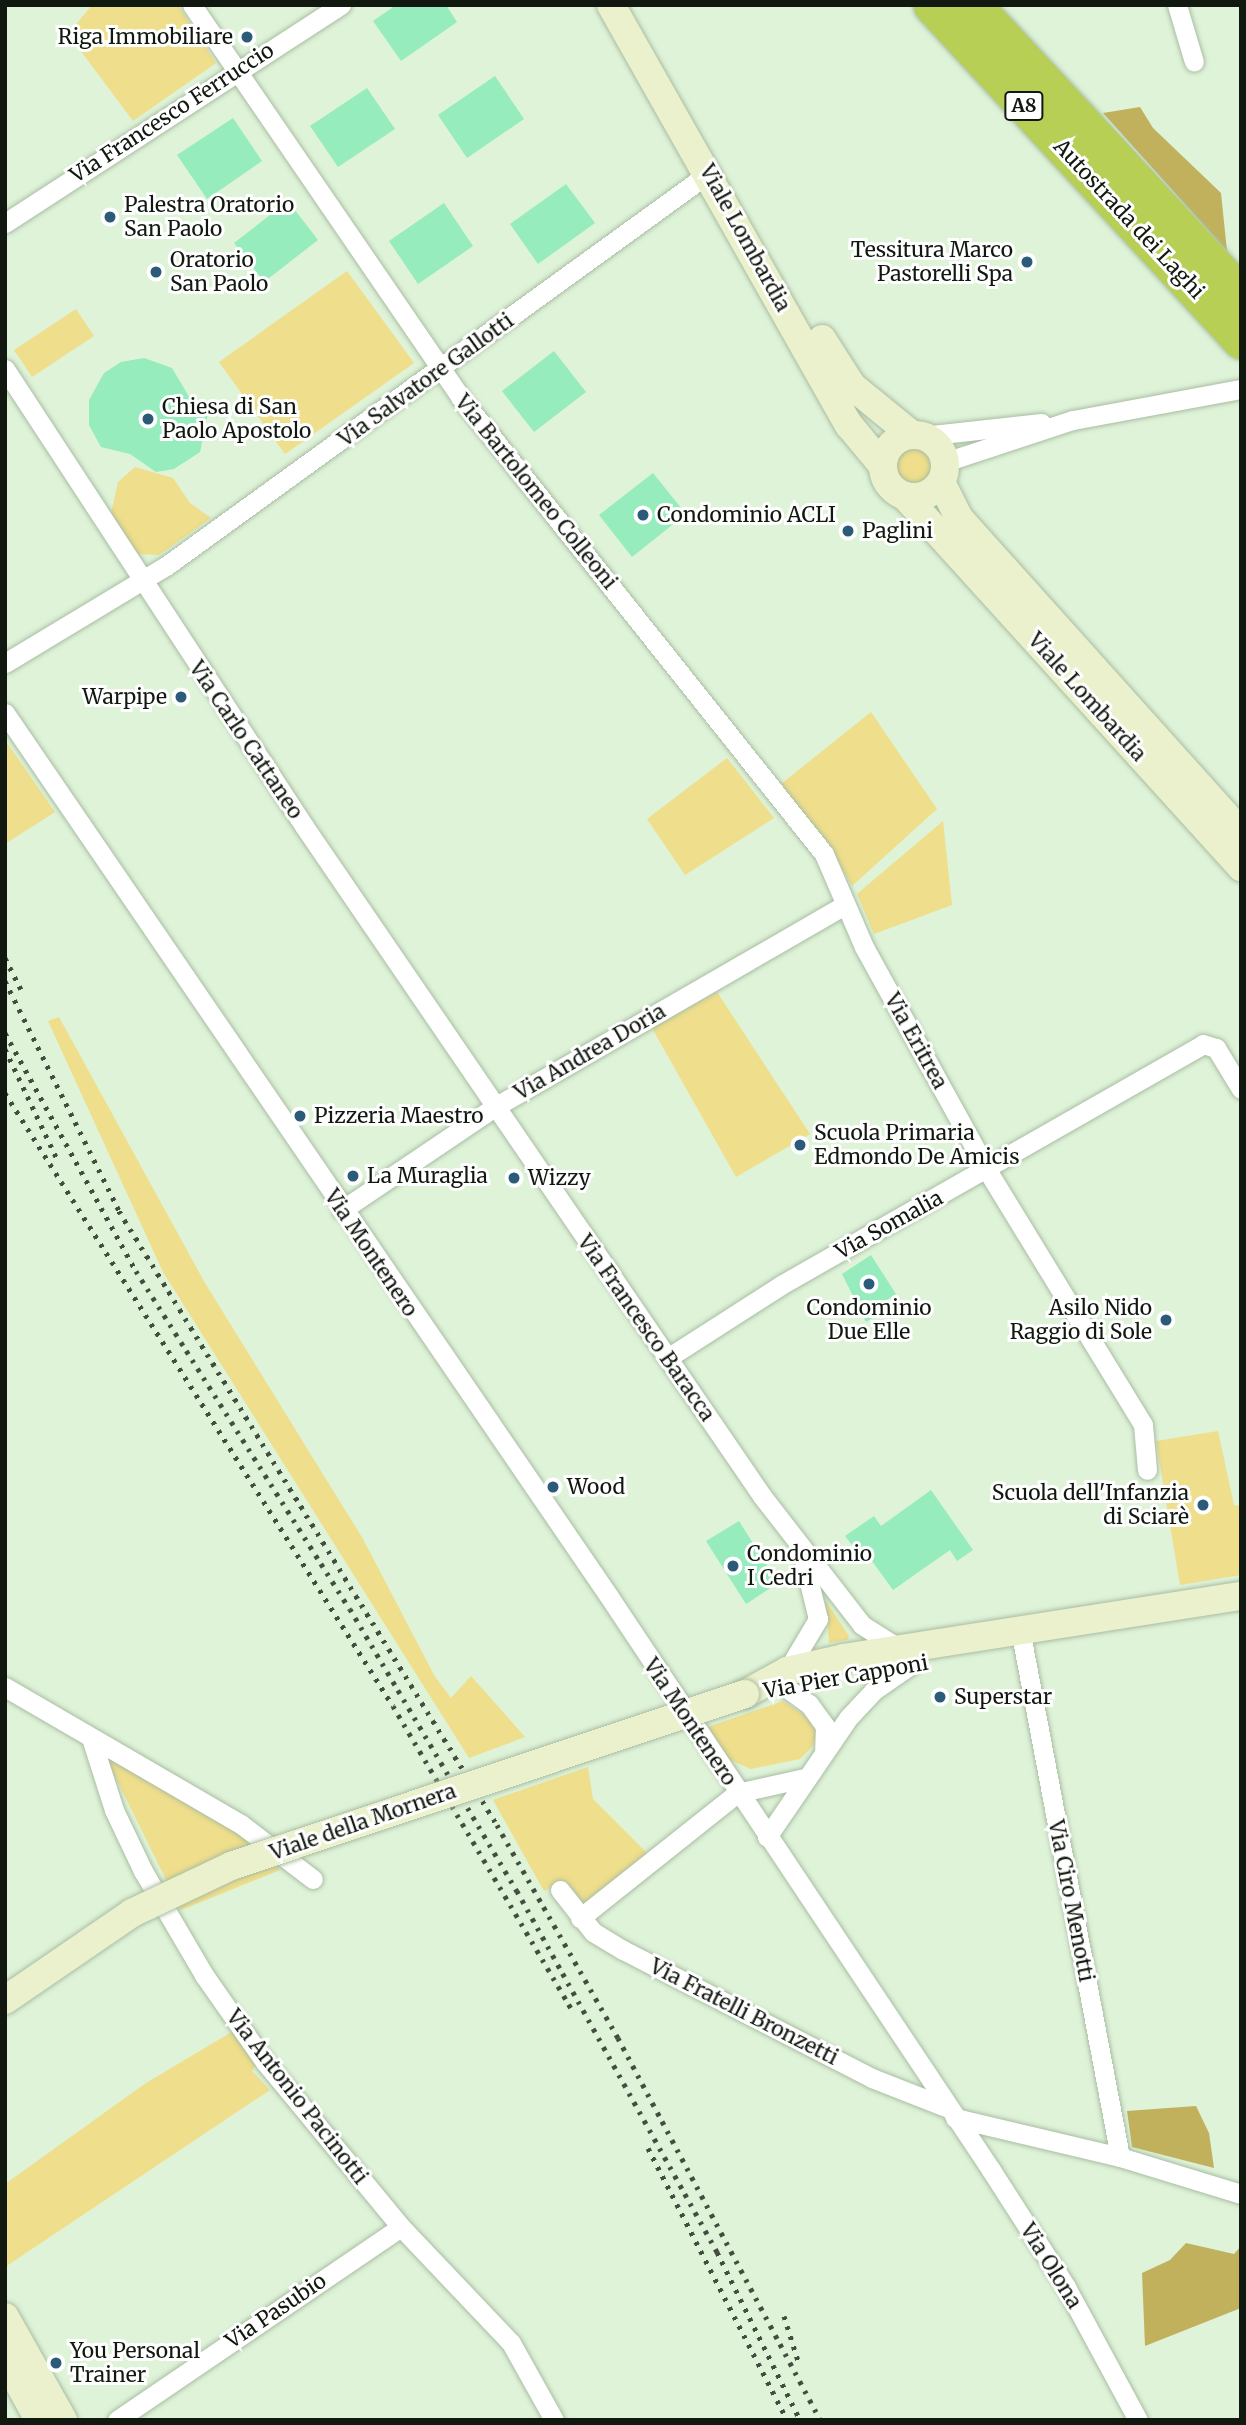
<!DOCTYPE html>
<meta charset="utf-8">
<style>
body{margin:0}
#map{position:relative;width:1246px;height:2425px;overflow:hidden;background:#def3d8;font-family:Merriweather,serif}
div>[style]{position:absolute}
.green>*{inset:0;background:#efde8b}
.round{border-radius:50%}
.forest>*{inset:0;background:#c1b15c}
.building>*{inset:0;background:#96ecbc}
.roads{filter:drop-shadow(0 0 2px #a9bda3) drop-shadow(0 0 2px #a9bda3)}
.street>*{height:19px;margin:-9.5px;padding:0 9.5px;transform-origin:9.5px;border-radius:9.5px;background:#fff}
.secondary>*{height:28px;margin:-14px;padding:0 14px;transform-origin:14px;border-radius:14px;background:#eaf1cc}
.secondary>.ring{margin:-14px;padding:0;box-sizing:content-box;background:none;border:28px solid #eaf1cc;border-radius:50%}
.highway>*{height:37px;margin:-18.5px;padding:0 18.5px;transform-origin:18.5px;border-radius:18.5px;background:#b8cf56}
.rail>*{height:5px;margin-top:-2.5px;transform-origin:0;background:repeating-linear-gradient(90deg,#424d3f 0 3.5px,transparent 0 10.5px)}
.bridges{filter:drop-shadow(0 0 2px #a9bda3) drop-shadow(0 0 2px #a9bda3)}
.secondary-bridge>*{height:28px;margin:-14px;padding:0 14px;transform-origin:14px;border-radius:14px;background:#eaf1cc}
.dots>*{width:19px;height:19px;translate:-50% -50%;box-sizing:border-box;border:4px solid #fff;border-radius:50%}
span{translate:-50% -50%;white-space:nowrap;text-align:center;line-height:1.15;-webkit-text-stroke:6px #fff;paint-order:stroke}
.shield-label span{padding:2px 5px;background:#fff;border:2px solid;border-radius:5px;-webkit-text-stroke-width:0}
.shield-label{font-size:19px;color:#11180f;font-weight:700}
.poi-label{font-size:21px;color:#11180f}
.right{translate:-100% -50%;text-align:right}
.left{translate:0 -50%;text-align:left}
.street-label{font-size:21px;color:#11180f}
.frame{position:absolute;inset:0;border:7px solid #11180f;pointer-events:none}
</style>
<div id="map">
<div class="green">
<div style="clip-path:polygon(92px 5px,178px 5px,216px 63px,133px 121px,68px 34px)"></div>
<div style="clip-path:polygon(347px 271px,414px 363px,285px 454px,219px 362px)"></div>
<div style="clip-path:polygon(76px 309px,94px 336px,32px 377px,14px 350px)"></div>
<div class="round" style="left:895px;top:447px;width:40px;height:40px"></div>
<div style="clip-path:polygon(135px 467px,173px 478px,190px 503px,211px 518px,159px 555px,136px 554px,111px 513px,118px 482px)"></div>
<div style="clip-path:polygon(871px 712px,937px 809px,852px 886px,826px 841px,781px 784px)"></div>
<div style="clip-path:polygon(5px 740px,55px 812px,5px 844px)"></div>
<div style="clip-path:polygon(727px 758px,774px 818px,685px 875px,647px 819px)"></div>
<div style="clip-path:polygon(943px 821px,952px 905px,874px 934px,857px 894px)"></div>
<div style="clip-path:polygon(717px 992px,810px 1134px,736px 1177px,652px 1028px)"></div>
<div style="clip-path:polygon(59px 1017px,205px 1283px,363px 1539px,434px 1675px,451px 1698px,471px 1676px,525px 1737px,469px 1758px,163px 1272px,48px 1021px)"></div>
<div style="clip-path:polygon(1218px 1431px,1234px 1505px,1241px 1506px,1241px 1575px,1180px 1585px,1156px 1441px)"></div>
<div style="clip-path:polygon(826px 1601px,849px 1636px,848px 1640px,829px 1643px)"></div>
<div style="clip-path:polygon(783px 1701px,810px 1719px,817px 1730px,813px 1746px,800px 1759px,751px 1769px,728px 1759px,708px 1727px)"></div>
<div style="clip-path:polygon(105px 1756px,237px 1831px,280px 1870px,181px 1910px)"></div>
<div style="clip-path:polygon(588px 1767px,593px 1799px,650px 1856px,586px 1907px,561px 1883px,544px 1891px,493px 1800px)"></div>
<div style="clip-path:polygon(235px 2030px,258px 2062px,252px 2071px,270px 2090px,5px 2267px,5px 2184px,146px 2083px)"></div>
</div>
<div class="forest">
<div style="clip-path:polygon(1140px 107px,1153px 128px,1221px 193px,1227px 251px,1103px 113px)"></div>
<div style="clip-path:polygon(1196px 2106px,1209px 2133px,1214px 2168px,1132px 2147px,1127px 2111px)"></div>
<div style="clip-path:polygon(1186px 2243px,1234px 2254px,1241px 2246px,1241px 2308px,1145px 2346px,1142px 2273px,1170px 2260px)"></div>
</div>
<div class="building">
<div style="clip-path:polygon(396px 5px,446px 5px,457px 22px,401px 61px,373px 21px)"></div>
<div style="clip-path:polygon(495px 76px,524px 119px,467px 158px,438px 115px)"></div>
<div style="clip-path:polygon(367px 88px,395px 129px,338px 167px,310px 126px)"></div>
<div style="clip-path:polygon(233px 118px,262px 161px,207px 199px,177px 155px)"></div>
<div style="clip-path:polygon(566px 184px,595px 223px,538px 264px,510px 224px)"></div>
<div style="clip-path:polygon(288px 201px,318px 240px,264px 282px,234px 243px)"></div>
<div style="clip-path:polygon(444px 203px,473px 246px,418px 284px,389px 241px)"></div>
<div style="clip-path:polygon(554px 351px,586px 392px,534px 432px,502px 391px)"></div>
<div style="clip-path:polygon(144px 358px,172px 368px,194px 405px,208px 413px,200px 452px,174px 469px,156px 472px,130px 454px,101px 447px,89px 425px,89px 400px,104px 373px,121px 362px)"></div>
<div style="clip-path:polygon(653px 473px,686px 514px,632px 557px,599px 515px)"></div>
<div style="clip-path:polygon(871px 1255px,896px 1294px,882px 1303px,886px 1310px,866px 1322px,842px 1274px)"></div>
<div style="clip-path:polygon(931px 1490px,973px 1550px,957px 1561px,950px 1550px,893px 1590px,864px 1550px,858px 1553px,845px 1536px,874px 1516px,881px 1526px)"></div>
<div style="clip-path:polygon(739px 1521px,778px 1583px,746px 1604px,706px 1541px)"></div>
</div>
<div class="roads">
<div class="street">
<div style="left:192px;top:5px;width:475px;rotate:55.6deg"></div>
<div style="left:460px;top:397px;width:584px;rotate:51.46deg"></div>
<div style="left:824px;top:854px;width:101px;rotate:66.7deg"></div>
<div style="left:864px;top:947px;width:255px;rotate:61.1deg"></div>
<div style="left:987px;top:1170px;width:299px;rotate:58.5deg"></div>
<div style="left:1143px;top:1425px;width:45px;rotate:84.9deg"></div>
<div style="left:1177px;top:5px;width:59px;rotate:73.4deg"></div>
<div style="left:5px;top:223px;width:401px;rotate:-33deg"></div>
<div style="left:5px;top:369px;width:546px;rotate:56.8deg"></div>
<div style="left:304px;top:826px;width:812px;rotate:55.64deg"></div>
<div style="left:762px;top:1496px;width:163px;rotate:52.2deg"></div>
<div style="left:862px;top:1625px;width:45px;rotate:32.3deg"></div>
<div style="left:923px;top:436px;width:119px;rotate:-6.3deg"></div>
<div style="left:945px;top:462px;width:135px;rotate:-18.2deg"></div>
<div style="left:1073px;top:420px;width:171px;rotate:-10.5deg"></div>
<div style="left:5px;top:663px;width:188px;rotate:-31.1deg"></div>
<div style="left:166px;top:566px;width:670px;rotate:-35.9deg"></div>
<div style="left:5px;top:713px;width:1068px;rotate:55.64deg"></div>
<div style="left:608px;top:1595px;width:691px;rotate:56.33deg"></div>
<div style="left:991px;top:2170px;width:139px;rotate:57.3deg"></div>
<div style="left:1066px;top:2287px;width:151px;rotate:61.6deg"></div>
<div style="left:342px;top:1210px;width:182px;rotate:-34deg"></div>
<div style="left:493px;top:1108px;width:405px;rotate:-30deg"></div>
<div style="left:669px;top:1357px;width:133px;rotate:-32.7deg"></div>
<div style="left:781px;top:1285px;width:486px;rotate:-29.7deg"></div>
<div style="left:1203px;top:1044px;width:14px;rotate:17deg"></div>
<div style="left:1216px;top:1048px;width:48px;rotate:58.6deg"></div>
<div style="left:1023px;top:1645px;width:521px;rotate:79.27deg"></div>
<div style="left:787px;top:1671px;width:61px;rotate:-59.2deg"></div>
<div style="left:818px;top:1619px;width:55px;rotate:-103.8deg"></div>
<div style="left:5px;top:1687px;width:274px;rotate:30.2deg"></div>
<div style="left:242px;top:1825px;width:89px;rotate:37.3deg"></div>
<div style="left:788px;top:1689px;width:26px;rotate:36deg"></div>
<div style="left:809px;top:1704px;width:27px;rotate:54deg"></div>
<div style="left:825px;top:1726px;width:25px;rotate:92deg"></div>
<div style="left:92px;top:1741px;width:72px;rotate:72.3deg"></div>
<div style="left:114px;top:1810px;width:68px;rotate:64.6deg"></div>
<div style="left:143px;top:1871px;width:121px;rotate:59.6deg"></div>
<div style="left:204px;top:1975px;width:106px;rotate:55deg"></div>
<div style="left:265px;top:2062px;width:214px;rotate:50.5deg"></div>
<div style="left:401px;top:2227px;width:160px;rotate:46.5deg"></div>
<div style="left:511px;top:2343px;width:88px;rotate:60.8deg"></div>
<div style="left:767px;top:1837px;width:145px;rotate:-55.7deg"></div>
<div style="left:849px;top:1717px;width:35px;rotate:-47deg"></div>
<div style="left:873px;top:1691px;width:47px;rotate:-34.7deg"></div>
<div style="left:560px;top:1890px;width:53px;rotate:51.8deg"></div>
<div style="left:593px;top:1932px;width:35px;rotate:31deg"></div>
<div style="left:623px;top:1950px;width:280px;rotate:27.2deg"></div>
<div style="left:872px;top:2078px;width:79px;rotate:21.4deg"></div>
<div style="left:580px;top:1918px;width:201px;rotate:-38.5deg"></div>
<div style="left:737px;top:1793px;width:69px;rotate:-12.6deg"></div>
<div style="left:955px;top:2118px;width:170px;rotate:13.3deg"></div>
<div style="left:1120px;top:2157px;width:127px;rotate:17deg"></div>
<div style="left:117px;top:2420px;width:343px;rotate:-34.2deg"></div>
</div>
<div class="secondary">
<div style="left:611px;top:5px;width:483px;rotate:60.5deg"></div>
<div style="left:849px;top:425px;width:53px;rotate:50.3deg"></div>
<div style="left:822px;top:339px;width:56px;rotate:57.4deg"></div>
<div style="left:852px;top:386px;width:77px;rotate:39.2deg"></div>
<div class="ring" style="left:883px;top:435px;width:34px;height:34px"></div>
<div style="left:941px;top:482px;width:40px;rotate:63.4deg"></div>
<div style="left:959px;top:518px;width:422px;rotate:48.1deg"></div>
<div style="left:905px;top:496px;width:501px;rotate:47.83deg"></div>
<div style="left:745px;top:1694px;width:48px;rotate:-28.7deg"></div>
<div style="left:787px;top:1671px;width:58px;rotate:-12.8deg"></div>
<div style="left:844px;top:1658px;width:402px;rotate:-8.9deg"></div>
<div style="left:5px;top:2317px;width:118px;rotate:60.6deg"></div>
<div style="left:5px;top:2358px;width:71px;rotate:61.3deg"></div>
</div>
<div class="highway">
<div style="left:932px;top:5px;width:456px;rotate:47.3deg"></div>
<div style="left:973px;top:5px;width:394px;rotate:47.2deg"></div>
</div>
</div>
<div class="rail">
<div style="left:5px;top:958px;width:38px;rotate:63deg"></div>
<div style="left:5px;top:981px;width:257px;rotate:63.6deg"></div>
<div style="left:119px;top:1211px;width:721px;rotate:58.38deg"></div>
<div style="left:497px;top:1825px;width:245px;rotate:60.4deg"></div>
<div style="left:618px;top:2038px;width:432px;rotate:62.1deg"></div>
<div style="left:5px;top:1033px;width:272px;rotate:61.2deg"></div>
<div style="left:136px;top:1271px;width:400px;rotate:57.7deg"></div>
<div style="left:350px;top:1609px;width:328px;rotate:59.4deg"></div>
<div style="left:517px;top:1891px;width:413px;rotate:61deg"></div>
<div style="left:717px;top:2252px;width:187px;rotate:63.7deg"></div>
<div style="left:5px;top:1049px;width:122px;rotate:64.7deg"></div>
<div style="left:5px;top:1093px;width:725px;rotate:57.67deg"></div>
<div style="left:393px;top:1706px;width:356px;rotate:59.5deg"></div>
<div style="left:648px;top:2148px;width:305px;rotate:62.9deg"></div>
<div style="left:784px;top:2316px;width:50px;rotate:72.6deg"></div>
</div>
<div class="bridges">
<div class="secondary-bridge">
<div style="left:5px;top:2000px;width:154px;rotate:-34.4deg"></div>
<div style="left:132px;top:1913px;width:110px;rotate:-25.4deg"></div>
<div style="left:231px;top:1866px;width:542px;rotate:-18.5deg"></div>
</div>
</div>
<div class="dots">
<div style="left:247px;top:37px;background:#2b5b79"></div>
<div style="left:110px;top:217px;background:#2b5b79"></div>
<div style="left:1027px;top:262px;background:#2b5b79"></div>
<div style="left:156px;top:272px;background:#2b5b79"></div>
<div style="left:148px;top:419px;background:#2b5b79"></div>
<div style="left:643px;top:515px;background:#2b5b79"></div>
<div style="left:848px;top:531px;background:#2b5b79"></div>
<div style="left:181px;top:697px;background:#2b5b79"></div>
<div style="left:300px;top:1116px;background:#2b5b79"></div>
<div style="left:800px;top:1145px;background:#2b5b79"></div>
<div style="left:353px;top:1176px;background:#2b5b79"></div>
<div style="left:514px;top:1178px;background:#2b5b79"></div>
<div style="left:869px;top:1284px;background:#2b5b79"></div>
<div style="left:1166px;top:1320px;background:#2b5b79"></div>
<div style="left:553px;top:1487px;background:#2b5b79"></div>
<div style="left:1203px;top:1505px;background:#2b5b79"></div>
<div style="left:733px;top:1566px;background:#2b5b79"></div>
<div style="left:940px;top:1697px;background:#2b5b79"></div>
<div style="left:56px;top:2363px;background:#2b5b79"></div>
</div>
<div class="shield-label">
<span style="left:1024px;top:106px">A8</span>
</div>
<div class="poi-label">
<span class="right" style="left:233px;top:37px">Riga Immobiliare</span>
<span class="left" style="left:124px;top:217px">Palestra Oratorio<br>San Paolo</span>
<span class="right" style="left:1013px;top:262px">Tessitura Marco<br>Pastorelli Spa</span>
<span class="left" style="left:170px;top:272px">Oratorio<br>San Paolo</span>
<span class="left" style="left:162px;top:419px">Chiesa di San<br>Paolo Apostolo</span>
<span class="left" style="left:657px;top:515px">Condominio ACLI</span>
<span class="left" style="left:862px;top:531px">Paglini</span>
<span class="right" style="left:167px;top:697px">Warpipe</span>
<span class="left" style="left:314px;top:1116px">Pizzeria Maestro</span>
<span class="left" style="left:814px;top:1145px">Scuola Primaria<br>Edmondo De Amicis</span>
<span class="left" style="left:367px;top:1176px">La Muraglia</span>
<span class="left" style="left:528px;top:1178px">Wizzy</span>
<span style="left:869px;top:1320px">Condominio<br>Due Elle</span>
<span class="right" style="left:1152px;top:1320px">Asilo Nido<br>Raggio di Sole</span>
<span class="left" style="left:567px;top:1487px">Wood</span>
<span class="right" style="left:1189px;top:1505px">Scuola dell'Infanzia<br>di Sciarè</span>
<span class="left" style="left:747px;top:1566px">Condominio<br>I Cedri</span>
<span class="left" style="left:954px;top:1697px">Superstar</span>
<span class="left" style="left:70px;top:2363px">You Personal<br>Trainer</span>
</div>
<div class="street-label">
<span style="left:172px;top:113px;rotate:-33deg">Via Francesco Ferruccio</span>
<span style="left:1129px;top:219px;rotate:47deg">Autostrada dei Laghi</span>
<span style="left:745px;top:238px;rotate:61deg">Viale Lombardia</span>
<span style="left:426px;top:380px;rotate:-36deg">Via Salvatore Gallotti</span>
<span style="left:536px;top:492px;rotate:51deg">Via Bartolomeo Colleoni</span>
<span style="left:1087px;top:697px;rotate:48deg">Viale Lombardia</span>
<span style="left:246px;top:740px;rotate:56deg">Via Carlo Cattaneo</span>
<span style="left:916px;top:1041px;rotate:61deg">Via Eritrea</span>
<span style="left:590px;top:1052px;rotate:-30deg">Via Andrea Doria</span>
<span style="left:889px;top:1225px;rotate:-29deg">Via Somalia</span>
<span style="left:371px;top:1253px;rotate:56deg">Via Montenero</span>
<span style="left:646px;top:1328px;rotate:55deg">Via Francesco Baracca</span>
<span style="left:846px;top:1677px;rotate:-10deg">Via Pier Capponi</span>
<span style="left:690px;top:1722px;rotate:56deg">Via Montenero</span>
<span style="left:363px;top:1822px;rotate:-19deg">Viale della Mornera</span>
<span style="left:1071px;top:1901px;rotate:79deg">Via Ciro Menotti</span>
<span style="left:744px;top:2012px;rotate:27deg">Via Fratelli Bronzetti</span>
<span style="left:297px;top:2097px;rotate:52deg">Via Antonio Pacinotti</span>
<span style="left:1051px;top:2266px;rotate:58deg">Via Olona</span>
<span style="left:276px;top:2311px;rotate:-34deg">Via Pasubio</span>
</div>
<div class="frame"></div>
</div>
